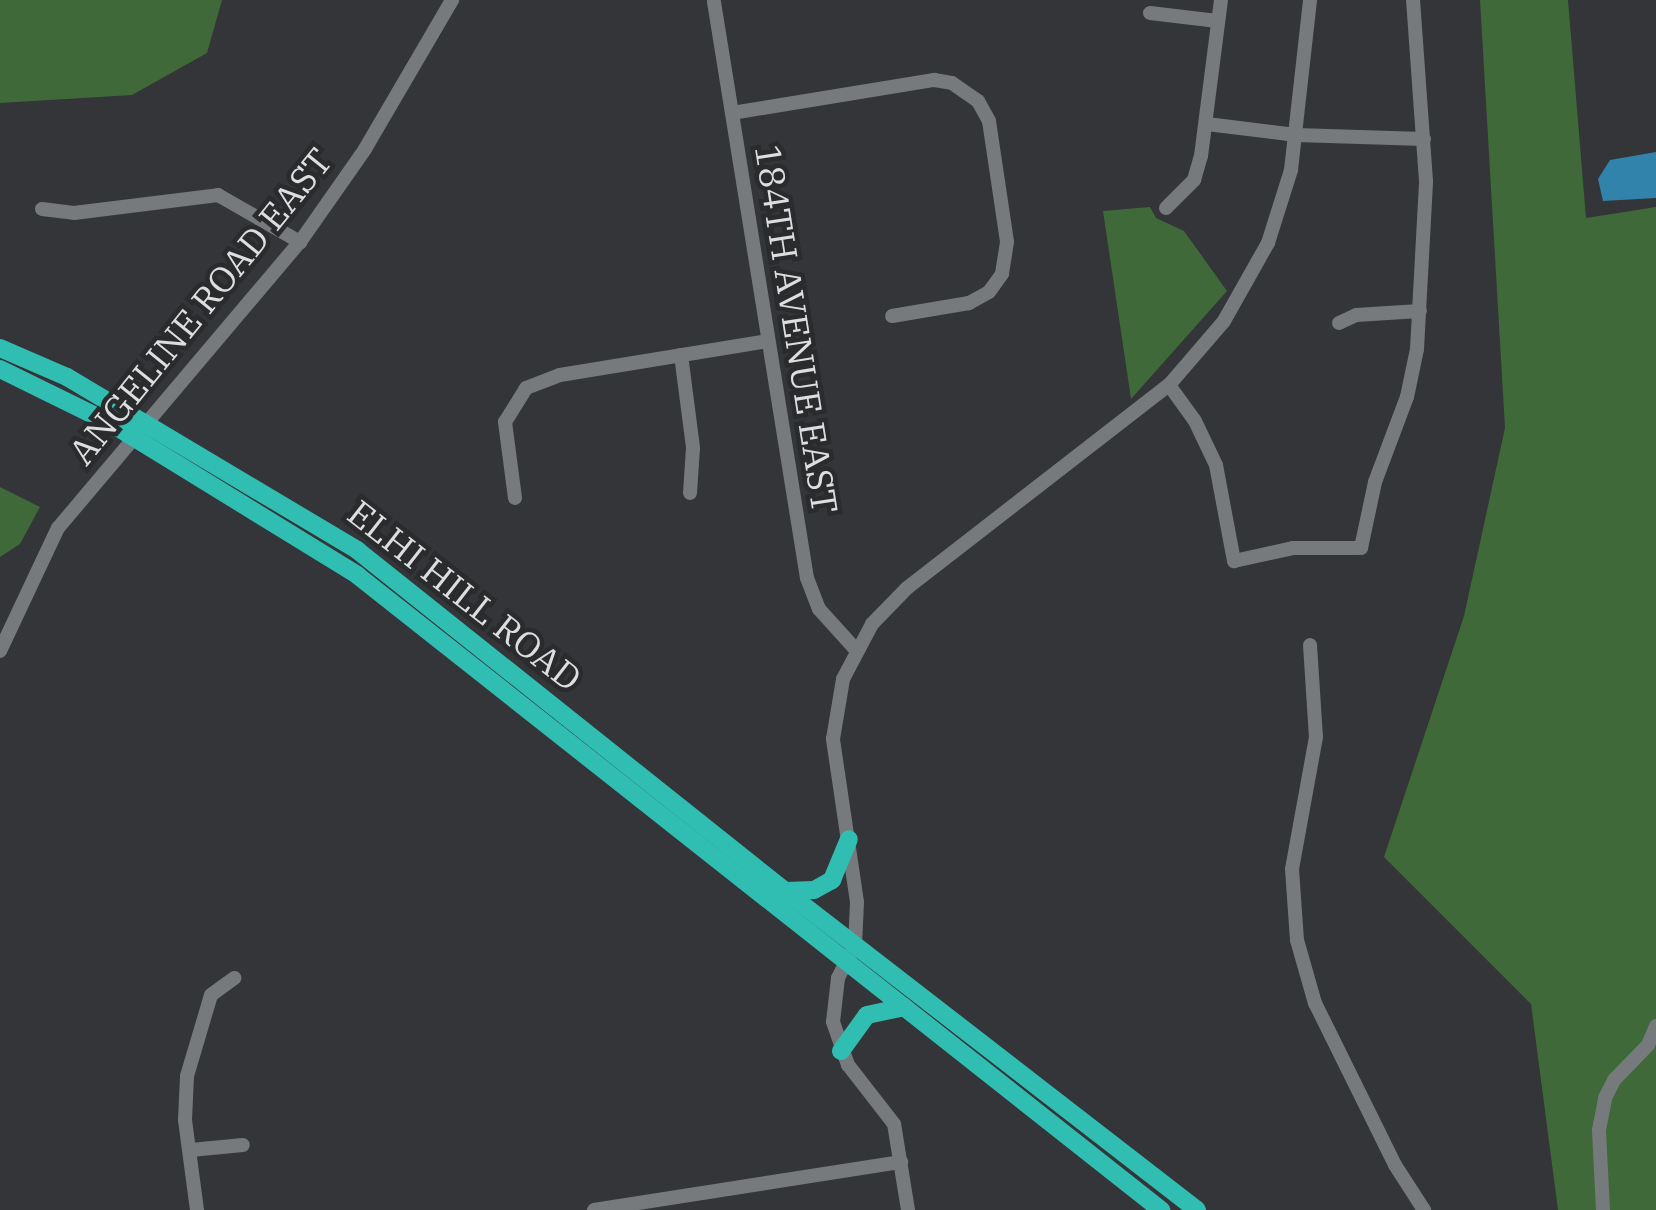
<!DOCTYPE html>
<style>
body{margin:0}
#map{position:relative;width:1656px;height:1210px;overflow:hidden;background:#333538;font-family:"IBM Plex Serif",serif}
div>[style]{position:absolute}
.green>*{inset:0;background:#3f6938}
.water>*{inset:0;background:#3283ab}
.minor>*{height:14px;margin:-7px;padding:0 7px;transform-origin:7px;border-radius:7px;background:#777a7d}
.highway>*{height:18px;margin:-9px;padding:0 9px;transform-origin:9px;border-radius:9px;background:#30beb3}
span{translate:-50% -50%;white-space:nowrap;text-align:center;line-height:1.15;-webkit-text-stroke:9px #292b2d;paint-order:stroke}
.street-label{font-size:36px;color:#dddee0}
</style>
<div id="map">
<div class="green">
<div style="clip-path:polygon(0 0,222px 0,207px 53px,132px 95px,0 103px)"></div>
<div style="clip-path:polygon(1480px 0,1568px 0,1586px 218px,1656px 207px,1656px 1210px,1558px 1210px,1531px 1004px,1384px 857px,1464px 616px,1505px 428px)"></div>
<div style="clip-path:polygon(1150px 207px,1156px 218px,1184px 231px,1227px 291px,1131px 399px,1103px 211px)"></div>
<div style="clip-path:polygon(0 487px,40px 507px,20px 544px,0 557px)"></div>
</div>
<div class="water">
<div style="clip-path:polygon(1656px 152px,1656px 198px,1603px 201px,1598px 179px,1610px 160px)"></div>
</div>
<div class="minor">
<div style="left:714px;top:2px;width:583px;rotate:80.83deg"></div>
<div style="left:807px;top:578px;width:33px;rotate:69deg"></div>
<div style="left:819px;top:609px;width:55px;rotate:47.9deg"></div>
<div style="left:1150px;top:13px;width:68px;rotate:6.7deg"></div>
<div style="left:732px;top:113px;width:205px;rotate:-9.3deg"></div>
<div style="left:934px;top:80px;width:18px;rotate:9deg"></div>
<div style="left:952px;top:83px;width:32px;rotate:35deg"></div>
<div style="left:978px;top:101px;width:23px;rotate:61deg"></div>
<div style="left:989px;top:121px;width:122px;rotate:81.5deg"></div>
<div style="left:1007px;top:242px;width:32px;rotate:99deg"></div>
<div style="left:1002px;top:274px;width:22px;rotate:126deg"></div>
<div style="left:989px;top:292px;width:23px;rotate:151deg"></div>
<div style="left:969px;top:303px;width:78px;rotate:170.4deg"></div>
<div style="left:1207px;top:124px;width:90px;rotate:7deg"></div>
<div style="left:1296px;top:135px;width:128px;rotate:1.8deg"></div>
<div style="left:1166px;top:208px;width:40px;rotate:-45deg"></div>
<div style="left:1194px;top:180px;width:25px;rotate:-74deg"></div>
<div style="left:1201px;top:156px;width:157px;rotate:-82.7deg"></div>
<div style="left:42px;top:209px;width:32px;rotate:7deg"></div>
<div style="left:74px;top:213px;width:145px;rotate:-7.1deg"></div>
<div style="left:218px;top:195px;width:95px;rotate:29.8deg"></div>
<div style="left:1339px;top:323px;width:19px;rotate:-25deg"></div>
<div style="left:1356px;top:315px;width:64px;rotate:-3.6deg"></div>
<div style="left:681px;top:355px;width:94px;rotate:82.6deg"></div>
<div style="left:693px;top:448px;width:45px;rotate:93.8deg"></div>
<div style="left:1169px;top:385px;width:44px;rotate:54.2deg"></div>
<div style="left:1195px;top:421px;width:49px;rotate:64.5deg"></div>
<div style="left:1216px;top:465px;width:98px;rotate:79.4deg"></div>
<div style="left:1234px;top:561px;width:60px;rotate:-12.4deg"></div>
<div style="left:1293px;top:548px;width:68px"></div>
<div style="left:1361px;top:548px;width:67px;rotate:-78deg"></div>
<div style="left:1375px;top:482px;width:91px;rotate:-69.4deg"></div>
<div style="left:1407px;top:397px;width:49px;rotate:-78.2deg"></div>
<div style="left:1417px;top:349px;width:168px;rotate:-86.9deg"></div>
<div style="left:1426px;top:181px;width:181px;rotate:-94.1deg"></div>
<div style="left:515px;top:498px;width:77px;rotate:-97.5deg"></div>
<div style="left:505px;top:422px;width:40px;rotate:-58deg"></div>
<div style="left:526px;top:388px;width:36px;rotate:-21deg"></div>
<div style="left:560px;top:375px;width:211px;rotate:-9.3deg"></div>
<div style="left:1310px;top:645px;width:92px;rotate:86.3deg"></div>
<div style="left:1316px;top:737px;width:134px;rotate:100.3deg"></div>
<div style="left:1292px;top:869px;width:71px;rotate:86deg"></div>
<div style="left:1297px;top:940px;width:66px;rotate:74.1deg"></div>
<div style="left:1315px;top:1003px;width:181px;rotate:63.7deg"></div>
<div style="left:1395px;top:1165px;width:54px;rotate:57.2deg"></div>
<div style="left:0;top:651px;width:136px;rotate:-64.8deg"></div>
<div style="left:58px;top:528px;width:375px;rotate:-49.8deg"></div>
<div style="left:300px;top:242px;width:113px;rotate:-55deg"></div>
<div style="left:365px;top:149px;width:173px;rotate:-59.7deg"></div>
<div style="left:191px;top:1150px;width:52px;rotate:-5.5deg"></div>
<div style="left:197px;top:1210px;width:91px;rotate:-97.6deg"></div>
<div style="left:185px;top:1120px;width:44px;rotate:-87.4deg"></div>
<div style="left:187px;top:1076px;width:84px;rotate:-73.5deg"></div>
<div style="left:211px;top:995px;width:29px;rotate:-36deg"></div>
<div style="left:594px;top:1210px;width:311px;rotate:-8.9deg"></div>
<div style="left:908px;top:1210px;width:87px;rotate:-99.2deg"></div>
<div style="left:894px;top:1124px;width:75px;rotate:-127.9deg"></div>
<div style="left:848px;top:1065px;width:46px;rotate:-109.2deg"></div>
<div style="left:833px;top:1022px;width:44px;rotate:-83.5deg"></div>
<div style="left:838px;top:978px;width:37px;rotate:-63deg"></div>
<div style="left:855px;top:945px;width:43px;rotate:-87.3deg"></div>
<div style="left:857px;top:902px;width:165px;rotate:-98.4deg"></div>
<div style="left:833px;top:739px;width:61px;rotate:-80.5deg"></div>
<div style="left:843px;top:679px;width:62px;rotate:-62.2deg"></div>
<div style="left:872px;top:624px;width:50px;rotate:-45.8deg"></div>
<div style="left:907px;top:588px;width:331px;rotate:-37.8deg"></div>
<div style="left:1169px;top:385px;width:84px;rotate:-49.3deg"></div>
<div style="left:1224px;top:321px;width:90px;rotate:-60.6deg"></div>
<div style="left:1268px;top:243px;width:77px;rotate:-72.5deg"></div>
<div style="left:1291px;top:170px;width:171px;rotate:-83.6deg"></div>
<div style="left:1603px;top:1210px;width:80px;rotate:-92.9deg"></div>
<div style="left:1599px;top:1130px;width:33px;rotate:-79deg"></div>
<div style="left:1605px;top:1098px;width:20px;rotate:-63deg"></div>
<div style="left:1614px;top:1080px;width:49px;rotate:-45.8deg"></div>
<div style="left:1648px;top:1045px;width:21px;rotate:-67deg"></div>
</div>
<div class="highway">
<div style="left:0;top:348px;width:73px;rotate:23.4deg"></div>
<div style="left:67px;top:377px;width:338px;rotate:30.8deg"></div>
<div style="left:357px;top:550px;width:547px;rotate:38.55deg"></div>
<div style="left:785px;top:891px;width:521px;rotate:37.75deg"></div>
<div style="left:0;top:369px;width:125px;rotate:26.2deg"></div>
<div style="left:112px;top:424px;width:288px;rotate:31.6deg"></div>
<div style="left:357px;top:575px;width:1025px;rotate:38.3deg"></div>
<div style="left:785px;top:891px;width:29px;rotate:-2deg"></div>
<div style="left:814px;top:890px;width:21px;rotate:-29deg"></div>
<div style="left:832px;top:880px;width:44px;rotate:-67.5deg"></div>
<div style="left:841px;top:1051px;width:44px;rotate:-54.2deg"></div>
<div style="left:867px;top:1015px;width:38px;rotate:-12deg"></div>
</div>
<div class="street-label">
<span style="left:200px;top:306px;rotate:-51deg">ANGELINE ROAD EAST</span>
<span style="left:797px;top:329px;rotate:81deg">184TH AVENUE EAST</span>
<span style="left:465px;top:595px;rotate:38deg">ELHI HILL ROAD</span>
</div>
</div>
